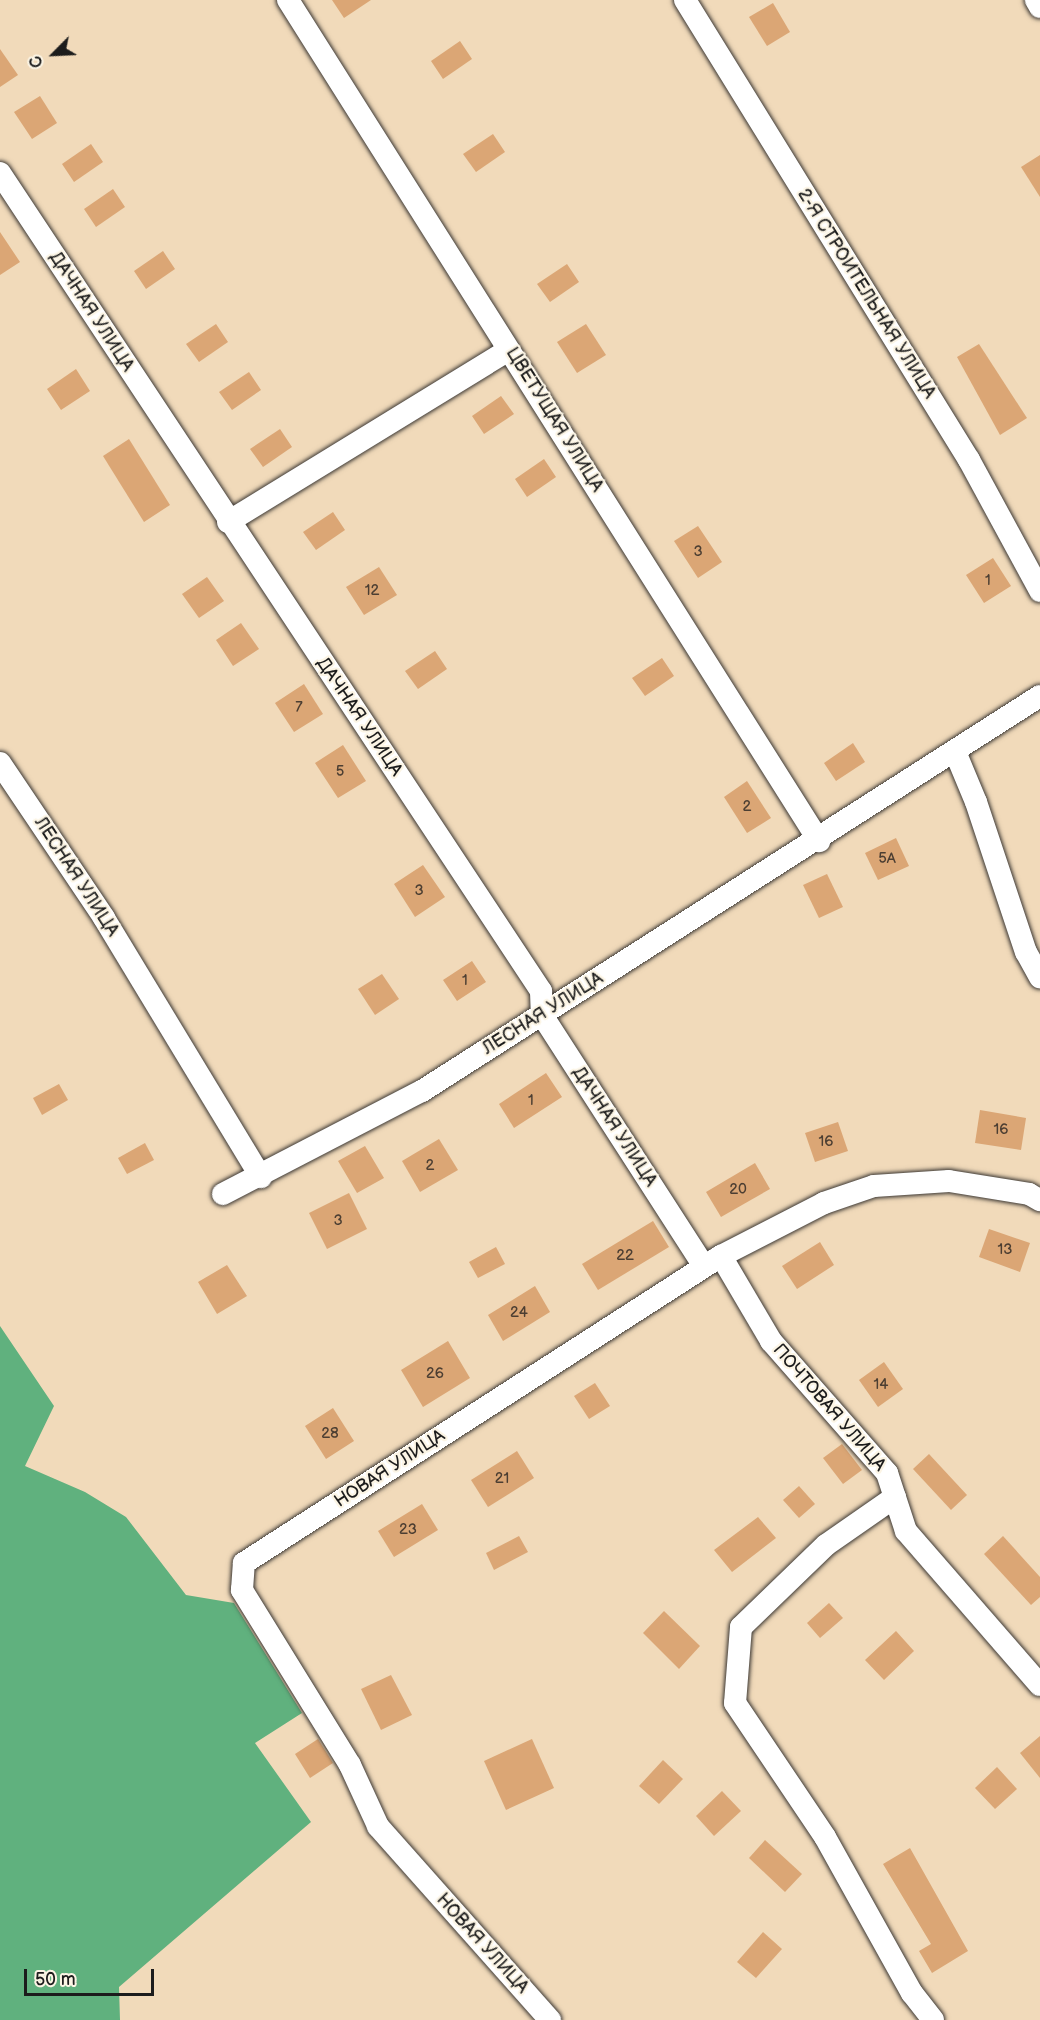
<!DOCTYPE html>
<meta charset="utf-8">
<style>
body{margin:0}
#map{position:relative;width:1040px;height:2020px;overflow:hidden;background:#f1daba;font-family:"Balsamiq Sans",sans-serif}
div>[style]{position:absolute}
.forest>*{inset:0;background:#60b17e}
.building>*{inset:0;background:#dba675}
.roads{filter:drop-shadow(0 0 2px #3c3834) drop-shadow(0 0 2px #3c3834)}
.minor>*{height:22px;margin:-11px;padding:0 11px;transform-origin:11px;border-radius:11px;background:#fff}
span{translate:-50% -50%;white-space:nowrap;text-align:center;line-height:1.15;-webkit-text-stroke:4.5px #fcf5e5;paint-order:stroke}
.number-label{font-size:15px;color:#4c3e32}
.number-label span{-webkit-text-stroke-width:0}
.street-label{font-size:18px;color:#1c1c1c}
.north{position:absolute;left:24px;top:24px;width:60px;height:60px;-webkit-text-stroke:4px #fcf5e5;paint-order:stroke;rotate:246deg;font-size:16px;font-weight:700;line-height:24px;text-align:center;color:#1c1c1c}
.north::after{content:'';display:block;margin:auto;width:21px;height:27px;background:#1c1c1c;clip-path:polygon(50% 0,100% 100%,50% 72%,0 100%)}
.scale{position:absolute;left:24px;top:1969px;width:130px;height:27px;box-sizing:border-box;border:3px solid #1c1c1c;border-top:0;padding-left:8px;font-size:18px;line-height:21px;white-space:nowrap;color:#1c1c1c;-webkit-text-stroke:4px #fcf5e5;paint-order:stroke}
</style>
<div id="map">
<div class="forest">
<div style="clip-path:polygon(0 1326px,54px 1406px,25px 1466px,85px 1492px,126px 1517px,186px 1595px,234px 1603px,302px 1713px,255px 1743px,311px 1822px,119px 1987px,120px 2020px,0 2020px)"></div>
</div>
<div class="building">
<div style="clip-path:polygon(332px 0,371px 0,344px 18px)"></div>
<div style="clip-path:polygon(773px 3px,790px 32px,767px 46px,749px 17px)"></div>
<div style="clip-path:polygon(460px 41px,472px 59px,443px 79px,431px 61px)"></div>
<div style="clip-path:polygon(0 49px,18px 75px,0 87px)"></div>
<div style="clip-path:polygon(40px 96px,57px 123px,32px 139px,14px 112px)"></div>
<div style="clip-path:polygon(493px 134px,505px 152px,476px 172px,463px 154px)"></div>
<div style="clip-path:polygon(91px 144px,103px 162px,74px 182px,62px 164px)"></div>
<div style="clip-path:polygon(1040px 155px,1040px 197px,1021px 167px)"></div>
<div style="clip-path:polygon(113px 189px,125px 207px,96px 227px,84px 209px)"></div>
<div style="clip-path:polygon(0 232px,20px 262px,0 275px)"></div>
<div style="clip-path:polygon(163px 251px,175px 269px,146px 289px,134px 271px)"></div>
<div style="clip-path:polygon(567px 264px,579px 282px,550px 302px,537px 284px)"></div>
<div style="clip-path:polygon(216px 324px,228px 342px,199px 362px,186px 344px)"></div>
<div style="clip-path:polygon(586px 324px,606px 355px,577px 373px,557px 342px)"></div>
<div style="clip-path:polygon(979px 344px,1027px 418px,1000px 435px,957px 357px)"></div>
<div style="clip-path:polygon(76px 369px,90px 391px,61px 410px,47px 389px)"></div>
<div style="clip-path:polygon(249px 372px,261px 390px,232px 410px,219px 392px)"></div>
<div style="clip-path:polygon(501px 396px,514px 414px,484px 434px,472px 416px)"></div>
<div style="clip-path:polygon(280px 429px,292px 447px,263px 467px,250px 449px)"></div>
<div style="clip-path:polygon(129px 439px,170px 505px,144px 522px,103px 456px)"></div>
<div style="clip-path:polygon(544px 459px,556px 477px,527px 497px,515px 479px)"></div>
<div style="clip-path:polygon(333px 512px,345px 530px,316px 550px,303px 532px)"></div>
<div style="clip-path:polygon(698px 526px,722px 562px,698px 578px,674px 541px)"></div>
<div style="clip-path:polygon(993px 558px,1011px 586px,984px 603px,966px 575px)"></div>
<div style="clip-path:polygon(379px 567px,397px 595px,364px 615px,346px 587px)"></div>
<div style="clip-path:polygon(207px 577px,224px 601px,199px 618px,182px 594px)"></div>
<div style="clip-path:polygon(241px 623px,259px 649px,233px 666px,216px 640px)"></div>
<div style="clip-path:polygon(435px 651px,447px 669px,418px 689px,405px 671px)"></div>
<div style="clip-path:polygon(662px 658px,674px 676px,645px 696px,632px 678px)"></div>
<div style="clip-path:polygon(304px 684px,323px 714px,294px 732px,275px 703px)"></div>
<div style="clip-path:polygon(853px 743px,865px 762px,836px 781px,824px 763px)"></div>
<div style="clip-path:polygon(343px 745px,366px 781px,338px 798px,315px 763px)"></div>
<div style="clip-path:polygon(747px 781px,771px 818px,747px 833px,724px 797px)"></div>
<div style="clip-path:polygon(896px 838px,909px 866px,878px 880px,865px 853px)"></div>
<div style="clip-path:polygon(423px 865px,445px 897px,415px 917px,394px 884px)"></div>
<div style="clip-path:polygon(827px 874px,843px 907px,819px 918px,803px 885px)"></div>
<div style="clip-path:polygon(472px 961px,486px 982px,457px 1001px,443px 980px)"></div>
<div style="clip-path:polygon(382px 974px,399px 999px,375px 1015px,358px 989px)"></div>
<div style="clip-path:polygon(546px 1073px,562px 1097px,514px 1128px,499px 1104px)"></div>
<div style="clip-path:polygon(59px 1084px,68px 1100px,42px 1115px,33px 1098px)"></div>
<div style="clip-path:polygon(980px 1110px,1026px 1118px,1021px 1150px,975px 1143px)"></div>
<div style="clip-path:polygon(838px 1122px,848px 1151px,815px 1162px,805px 1133px)"></div>
<div style="clip-path:polygon(439px 1139px,458px 1170px,420px 1192px,402px 1161px)"></div>
<div style="clip-path:polygon(145px 1143px,154px 1160px,127px 1174px,118px 1158px)"></div>
<div style="clip-path:polygon(365px 1146px,384px 1178px,357px 1193px,338px 1161px)"></div>
<div style="clip-path:polygon(755px 1163px,770px 1189px,721px 1217px,706px 1192px)"></div>
<div style="clip-path:polygon(349px 1193px,367px 1229px,327px 1249px,309px 1213px)"></div>
<div style="clip-path:polygon(653px 1221px,669px 1247px,598px 1290px,582px 1264px)"></div>
<div style="clip-path:polygon(989px 1229px,1030px 1243px,1020px 1272px,979px 1257px)"></div>
<div style="clip-path:polygon(820px 1242px,834px 1265px,797px 1289px,782px 1266px)"></div>
<div style="clip-path:polygon(496px 1247px,505px 1264px,478px 1278px,469px 1262px)"></div>
<div style="clip-path:polygon(227px 1265px,247px 1296px,217px 1314px,198px 1282px)"></div>
<div style="clip-path:polygon(535px 1286px,550px 1312px,503px 1341px,488px 1315px)"></div>
<div style="clip-path:polygon(448px 1341px,470px 1378px,423px 1407px,401px 1370px)"></div>
<div style="clip-path:polygon(884px 1362px,903px 1389px,878px 1407px,859px 1380px)"></div>
<div style="clip-path:polygon(595px 1383px,610px 1406px,589px 1419px,574px 1396px)"></div>
<div style="clip-path:polygon(333px 1408px,354px 1441px,326px 1459px,305px 1426px)"></div>
<div style="clip-path:polygon(842px 1444px,862px 1470px,843px 1484px,823px 1458px)"></div>
<div style="clip-path:polygon(517px 1451px,534px 1478px,488px 1507px,471px 1480px)"></div>
<div style="clip-path:polygon(929px 1454px,967px 1495px,951px 1510px,913px 1469px)"></div>
<div style="clip-path:polygon(799px 1486px,815px 1504px,799px 1518px,783px 1500px)"></div>
<div style="clip-path:polygon(422px 1504px,438px 1530px,394px 1557px,378px 1531px)"></div>
<div style="clip-path:polygon(758px 1517px,776px 1538px,732px 1572px,714px 1550px)"></div>
<div style="clip-path:polygon(519px 1536px,528px 1552px,494px 1570px,486px 1553px)"></div>
<div style="clip-path:polygon(1003px 1536px,1040px 1577px,1040px 1597px,1031px 1605px,984px 1554px)"></div>
<div style="clip-path:polygon(829px 1603px,843px 1618px,820px 1638px,807px 1623px)"></div>
<div style="clip-path:polygon(664px 1611px,700px 1646px,679px 1669px,643px 1633px)"></div>
<div style="clip-path:polygon(896px 1631px,914px 1651px,884px 1680px,865px 1660px)"></div>
<div style="clip-path:polygon(391px 1675px,412px 1715px,381px 1730px,361px 1689px)"></div>
<div style="clip-path:polygon(1040px 1736px,1040px 1778px,1020px 1753px)"></div>
<div style="clip-path:polygon(318px 1739px,333px 1763px,310px 1778px,295px 1754px)"></div>
<div style="clip-path:polygon(532px 1739px,554px 1788px,506px 1810px,484px 1761px)"></div>
<div style="clip-path:polygon(663px 1760px,683px 1779px,659px 1804px,639px 1786px)"></div>
<div style="clip-path:polygon(997px 1767px,1017px 1789px,995px 1809px,975px 1788px)"></div>
<div style="clip-path:polygon(722px 1791px,741px 1811px,714px 1836px,696px 1816px)"></div>
<div style="clip-path:polygon(765px 1840px,802px 1874px,785px 1892px,749px 1858px)"></div>
<div style="clip-path:polygon(910px 1848px,968px 1951px,932px 1973px,919px 1951px,931px 1944px,883px 1864px)"></div>
<div style="clip-path:polygon(763px 1932px,782px 1949px,756px 1978px,737px 1962px)"></div>
</div>
<div class="roads">
<div class="minor">
<div style="left:288px;top:0;width:995px;rotate:57.73deg"></div>
<div style="left:685px;top:0;width:541px;rotate:58.31deg"></div>
<div style="left:969px;top:460px;width:149px;rotate:61.5deg"></div>
<div style="left:1036px;top:0;width:8px;rotate:60deg"></div>
<div style="left:0;top:173px;width:981px;rotate:56.52deg"></div>
<div style="left:541px;top:991px;width:24px;rotate:88deg"></div>
<div style="left:542px;top:1015px;width:299px;rotate:57.2deg"></div>
<div style="left:704px;top:1266px;width:20px;rotate:-30deg"></div>
<div style="left:721px;top:1256px;width:99px;rotate:59.5deg"></div>
<div style="left:771px;top:1341px;width:176px;rotate:48.7deg"></div>
<div style="left:887px;top:1473px;width:61px;rotate:71.9deg"></div>
<div style="left:906px;top:1531px;width:204px;rotate:49deg"></div>
<div style="left:228px;top:522px;width:329px;rotate:-31.5deg"></div>
<div style="left:956px;top:754px;width:52px;rotate:67.4deg"></div>
<div style="left:976px;top:802px;width:158px;rotate:71.6deg"></div>
<div style="left:1026px;top:952px;width:29px;rotate:61deg"></div>
<div style="left:0;top:763px;width:187px;rotate:56.1deg"></div>
<div style="left:104px;top:918px;width:303px;rotate:58.8deg"></div>
<div style="left:223px;top:1194px;width:224px;rotate:-27.4deg"></div>
<div style="left:422px;top:1091px;width:733px;rotate:-32.59deg"></div>
<div style="left:895px;top:1497px;width:84px;rotate:145.2deg"></div>
<div style="left:826px;top:1545px;width:118px;rotate:136deg"></div>
<div style="left:741px;top:1627px;width:76px;rotate:94.5deg"></div>
<div style="left:735px;top:1703px;width:161px;rotate:56.1deg"></div>
<div style="left:825px;top:1837px;width:179px;rotate:60.9deg"></div>
<div style="left:912px;top:1993px;width:34px;rotate:52deg"></div>
<div style="left:550px;top:2020px;width:259px;rotate:-131.6deg"></div>
<div style="left:378px;top:1826px;width:67px;rotate:-114.7deg"></div>
<div style="left:350px;top:1765px;width:206px;rotate:-121.7deg"></div>
<div style="left:242px;top:1590px;width:27px;rotate:-86deg"></div>
<div style="left:244px;top:1563px;width:567px;rotate:-32.77deg"></div>
<div style="left:721px;top:1256px;width:116px;rotate:-27.2deg"></div>
<div style="left:824px;top:1203px;width:53px;rotate:-18.8deg"></div>
<div style="left:874px;top:1186px;width:75px;rotate:-3.8deg"></div>
<div style="left:949px;top:1181px;width:81px;rotate:9.2deg"></div>
<div style="left:1029px;top:1194px;width:13px;rotate:29deg"></div>
</div>
</div>
<div class="number-label">
<span style="left:698px;top:552px">3</span>
<span style="left:988px;top:581px">1</span>
<span style="left:372px;top:591px">12</span>
<span style="left:299px;top:708px">7</span>
<span style="left:340px;top:772px">5</span>
<span style="left:747px;top:807px">2</span>
<span style="left:887px;top:859px">5А</span>
<span style="left:419px;top:891px">3</span>
<span style="left:465px;top:981px">1</span>
<span style="left:531px;top:1101px">1</span>
<span style="left:1001px;top:1130px">16</span>
<span style="left:826px;top:1142px">16</span>
<span style="left:430px;top:1166px">2</span>
<span style="left:738px;top:1190px">20</span>
<span style="left:338px;top:1221px">3</span>
<span style="left:1005px;top:1250px">13</span>
<span style="left:625px;top:1256px">22</span>
<span style="left:519px;top:1313px">24</span>
<span style="left:435px;top:1374px">26</span>
<span style="left:881px;top:1385px">14</span>
<span style="left:330px;top:1434px">28</span>
<span style="left:502px;top:1479px">21</span>
<span style="left:408px;top:1530px">23</span>
</div>
<div class="street-label">
<span style="left:866px;top:294px;rotate:58deg">2-Я СТРОИТЕЛЬНАЯ УЛИЦА</span>
<span style="left:91px;top:312px;rotate:57deg">ДАЧНАЯ УЛИЦА</span>
<span style="left:554px;top:420px;rotate:58deg">ЦВЕТУЩАЯ УЛИЦА</span>
<span style="left:359px;top:717px;rotate:56deg">ДАЧНАЯ УЛИЦА</span>
<span style="left:76px;top:877px;rotate:57deg">ЛЕСНАЯ УЛИЦА</span>
<span style="left:543px;top:1014px;rotate:-32deg">ЛЕСНАЯ УЛИЦА</span>
<span style="left:614px;top:1127px;rotate:57deg">ДАЧНАЯ УЛИЦА</span>
<span style="left:829px;top:1408px;rotate:49deg">ПОЧТОВАЯ УЛИЦА</span>
<span style="left:390px;top:1469px;rotate:-33deg">НОВАЯ УЛИЦА</span>
<span style="left:482px;top:1944px;rotate:48deg">НОВАЯ УЛИЦА</span>
</div>
<div class="north">С</div>
<div class="scale">50 m</div>
</div>
